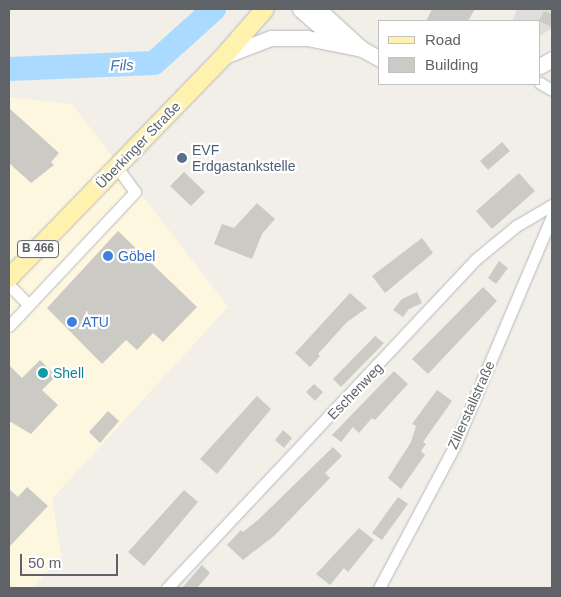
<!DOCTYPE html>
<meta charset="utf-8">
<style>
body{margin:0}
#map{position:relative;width:561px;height:597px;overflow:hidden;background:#f1efe8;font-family:Helvetica,sans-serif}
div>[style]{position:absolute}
.commercial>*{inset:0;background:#fef7e0}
.industrial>*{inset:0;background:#e0deda}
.river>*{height:24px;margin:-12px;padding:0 12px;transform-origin:12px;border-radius:12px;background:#aadaff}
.building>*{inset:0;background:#cccac5}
.roads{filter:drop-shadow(0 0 1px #b5b8bc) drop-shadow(0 0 1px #b5b8bc)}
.minor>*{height:11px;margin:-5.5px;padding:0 5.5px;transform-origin:5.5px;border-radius:5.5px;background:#fff}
.secondary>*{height:15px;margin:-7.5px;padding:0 7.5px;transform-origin:7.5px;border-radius:7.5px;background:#fff}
.primary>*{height:18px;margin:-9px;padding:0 9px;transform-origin:9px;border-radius:9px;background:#fff2af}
.dots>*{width:14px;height:14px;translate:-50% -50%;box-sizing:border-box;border:2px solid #fff;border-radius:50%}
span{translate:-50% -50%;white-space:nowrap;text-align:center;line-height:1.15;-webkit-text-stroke:4.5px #fff;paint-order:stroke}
.shield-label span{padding:1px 4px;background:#fff;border:1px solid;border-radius:4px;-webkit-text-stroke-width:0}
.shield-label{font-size:12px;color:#5f6368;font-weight:700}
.street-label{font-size:14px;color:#5f6368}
.service-label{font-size:14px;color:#4e5e75}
.left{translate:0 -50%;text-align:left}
.shop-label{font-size:14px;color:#366cbe}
.culture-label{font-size:14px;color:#0d838f}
.water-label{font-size:15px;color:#4174aa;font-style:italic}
.frame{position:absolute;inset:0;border:10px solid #5f6368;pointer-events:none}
.legend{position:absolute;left:378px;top:20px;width:162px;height:65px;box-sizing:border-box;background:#fff;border:1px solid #bfc1c3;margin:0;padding:6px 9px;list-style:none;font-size:15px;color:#5f6368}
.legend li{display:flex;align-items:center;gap:10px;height:25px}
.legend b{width:25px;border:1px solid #bfc1c3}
.scale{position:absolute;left:20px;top:554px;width:98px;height:22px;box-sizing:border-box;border:2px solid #5f6368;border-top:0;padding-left:6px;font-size:15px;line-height:18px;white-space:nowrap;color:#5f6368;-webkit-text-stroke:4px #fff;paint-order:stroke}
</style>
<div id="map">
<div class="commercial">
<div style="clip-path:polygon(9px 97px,72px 104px,228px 307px,52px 499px,61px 556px,33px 588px,9px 588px)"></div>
</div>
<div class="industrial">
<div style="clip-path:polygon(517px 9px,552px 9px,552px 28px,540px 36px,540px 21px,512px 21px)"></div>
</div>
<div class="river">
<div style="left:9px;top:69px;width:145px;rotate:-2.4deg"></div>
<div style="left:154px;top:63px;width:81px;rotate:-42deg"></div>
</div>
<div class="building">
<div style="clip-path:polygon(432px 9px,475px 9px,468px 21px,426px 21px)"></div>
<div style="clip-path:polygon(544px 11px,552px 14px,552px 27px,539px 21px)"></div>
<div style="clip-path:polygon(9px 108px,59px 153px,51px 162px,54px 165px,31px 183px,9px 163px)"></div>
<div style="clip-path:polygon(502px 142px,510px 151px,488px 170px,480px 161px)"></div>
<div style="clip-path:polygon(184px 172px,205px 192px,191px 206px,170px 186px)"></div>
<div style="clip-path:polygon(519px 173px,535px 191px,492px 229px,476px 211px)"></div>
<div style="clip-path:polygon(257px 203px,275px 219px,262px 234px,252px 259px,214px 244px,222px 224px,234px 228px)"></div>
<div style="clip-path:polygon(118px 231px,197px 307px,163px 342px,153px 333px,137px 350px,126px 340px,102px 364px,47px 308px)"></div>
<div style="clip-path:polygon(422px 238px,433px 253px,385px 293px,372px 276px)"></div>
<div style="clip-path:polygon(499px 261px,508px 268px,496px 284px,488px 278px)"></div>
<div style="clip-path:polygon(483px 287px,497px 301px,428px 374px,412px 359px)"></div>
<div style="clip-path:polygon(417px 292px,422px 303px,409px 309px,403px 317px,393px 310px,402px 299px)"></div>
<div style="clip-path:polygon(350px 293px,367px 308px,347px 322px,318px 354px,320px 356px,310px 367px,295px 353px)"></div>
<div style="clip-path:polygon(375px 336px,384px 343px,341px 387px,333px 379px)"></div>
<div style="clip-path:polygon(40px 360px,56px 376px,42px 390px,58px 405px,31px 434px,9px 421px,9px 365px,22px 378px)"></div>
<div style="clip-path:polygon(394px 371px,408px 384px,375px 420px,372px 418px,359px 433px,353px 427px,341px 442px,332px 435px)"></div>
<div style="clip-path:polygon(314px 384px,323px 392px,315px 401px,306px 392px)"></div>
<div style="clip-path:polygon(437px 390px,452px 401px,423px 442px,426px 444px,421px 451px,425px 455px,401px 489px,388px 478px,411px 442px,416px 426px,412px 424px)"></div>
<div style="clip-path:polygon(257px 396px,271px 409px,217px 474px,200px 459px)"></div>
<div style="clip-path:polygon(108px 411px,119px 421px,100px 443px,89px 432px)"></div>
<div style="clip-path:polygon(283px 430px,292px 438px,284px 448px,275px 440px)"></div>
<div style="clip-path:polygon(333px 447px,342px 456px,325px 473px,330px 478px,275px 535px,243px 560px,227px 545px,241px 530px,243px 532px,259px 519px)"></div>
<div style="clip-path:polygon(27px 487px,48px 506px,9px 547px,9px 489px,18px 497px)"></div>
<div style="clip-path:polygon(184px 490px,198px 502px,144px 566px,128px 552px)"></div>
<div style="clip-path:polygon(398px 497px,408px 504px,382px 540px,372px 533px)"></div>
<div style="clip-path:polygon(359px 528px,374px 540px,348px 572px,344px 568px,330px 585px,316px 574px)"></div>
<div style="clip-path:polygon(202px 565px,210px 573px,197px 588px,182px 588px)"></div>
</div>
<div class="roads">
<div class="minor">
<div style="left:540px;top:83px;width:14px;rotate:30deg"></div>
<div style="left:9px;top:285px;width:28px;rotate:45deg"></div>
<div style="left:9px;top:326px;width:184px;rotate:-46.8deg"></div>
<div style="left:135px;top:192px;width:31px;rotate:-126deg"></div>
<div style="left:167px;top:588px;width:451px;rotate:-46.8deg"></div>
<div style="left:476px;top:259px;width:52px;rotate:-39.5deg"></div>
<div style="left:516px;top:226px;width:42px;rotate:-30.3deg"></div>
<div style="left:379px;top:588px;width:160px;rotate:-62deg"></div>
<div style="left:454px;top:447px;width:251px;rotate:-67deg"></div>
</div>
<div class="secondary">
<div style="left:300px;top:9px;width:53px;rotate:41.2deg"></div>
<div style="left:318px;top:9px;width:59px;rotate:42.3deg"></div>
<div style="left:362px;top:49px;width:21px;rotate:29deg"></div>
<div style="left:224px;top:56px;width:50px;rotate:-21deg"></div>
<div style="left:271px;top:38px;width:36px"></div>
<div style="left:307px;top:38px;width:56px;rotate:11.3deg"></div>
<div style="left:540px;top:66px;width:14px;rotate:-30deg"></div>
</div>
<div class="primary">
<div style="left:9px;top:278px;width:309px;rotate:-45.9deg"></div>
<div style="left:224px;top:56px;width:62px;rotate:-48.9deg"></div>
</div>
</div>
<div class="dots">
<div style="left:182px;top:158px;background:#5c6f8a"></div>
<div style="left:108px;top:256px;background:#3f7fe0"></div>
<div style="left:72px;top:322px;background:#3f7fe0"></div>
<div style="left:43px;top:373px;background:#0f9aa8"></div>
</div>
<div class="shield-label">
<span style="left:38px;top:249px">B 466</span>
</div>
<div class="street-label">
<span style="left:138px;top:145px;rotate:-46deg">Überkinger Straße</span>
<span style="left:355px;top:391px;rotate:-46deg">Eschenweg</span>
<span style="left:471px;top:405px;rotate:-66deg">Zillerstallstraße</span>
</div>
<div class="service-label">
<span class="left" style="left:192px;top:158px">EVF<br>Erdgastankstelle</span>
</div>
<div class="shop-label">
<span class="left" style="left:118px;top:256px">Göbel</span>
<span class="left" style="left:82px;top:322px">ATU</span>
</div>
<div class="culture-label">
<span class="left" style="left:53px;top:373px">Shell</span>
</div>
<div class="water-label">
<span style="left:122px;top:65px;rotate:-2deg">Fils</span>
</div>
<div class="frame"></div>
<ul class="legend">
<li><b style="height:6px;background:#fff2af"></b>Road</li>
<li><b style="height:14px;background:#cccac5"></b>Building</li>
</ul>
<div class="scale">50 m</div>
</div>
